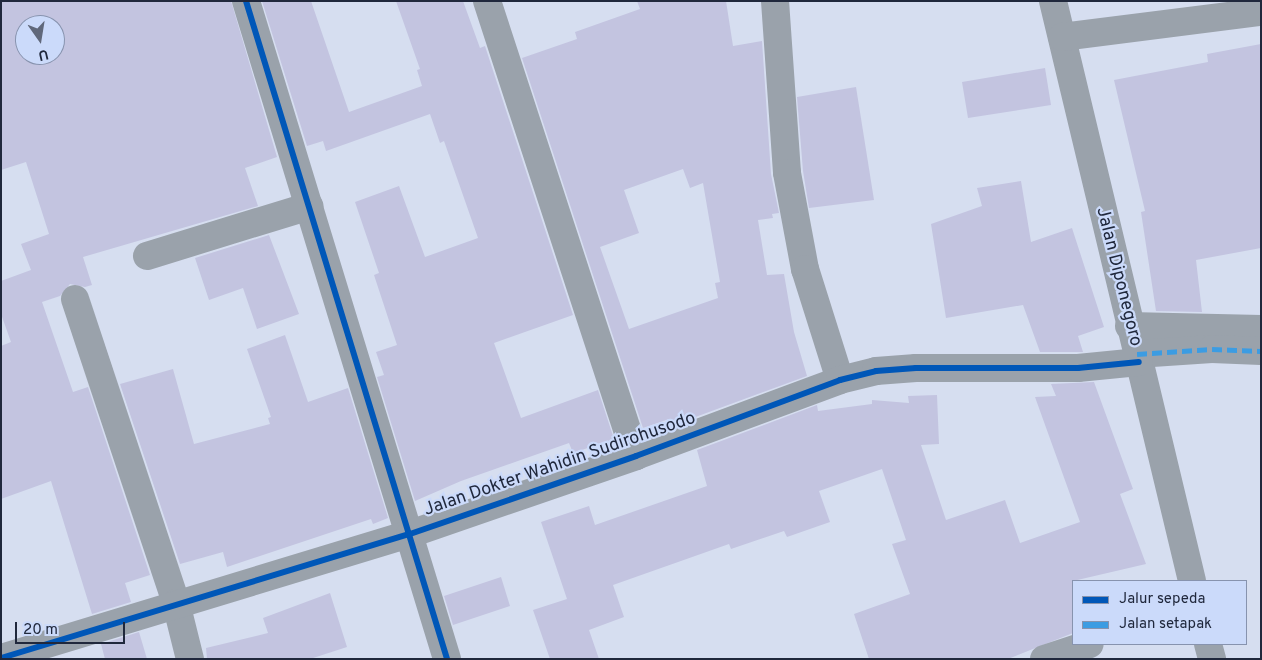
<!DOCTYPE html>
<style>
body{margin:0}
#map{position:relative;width:1262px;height:660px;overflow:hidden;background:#d6def0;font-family:Overpass,sans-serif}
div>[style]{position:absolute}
.building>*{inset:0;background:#c3c4e0}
.minor>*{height:28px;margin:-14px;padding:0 14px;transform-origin:14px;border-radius:14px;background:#9aa2ab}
.quiet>*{height:5px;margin-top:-2.5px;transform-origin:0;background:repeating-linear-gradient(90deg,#3c9ce2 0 10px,transparent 0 15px)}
.cycleway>*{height:6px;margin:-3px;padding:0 3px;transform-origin:3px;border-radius:3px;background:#0057b8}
span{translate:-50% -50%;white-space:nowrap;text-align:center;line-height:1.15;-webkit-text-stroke:4.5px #cbdafa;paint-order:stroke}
.street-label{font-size:18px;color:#20283c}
.frame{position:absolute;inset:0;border:2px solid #20283c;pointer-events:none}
.legend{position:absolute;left:1072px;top:580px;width:175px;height:65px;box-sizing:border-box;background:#cbdafa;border:1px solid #8793ae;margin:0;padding:6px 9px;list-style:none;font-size:15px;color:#20283c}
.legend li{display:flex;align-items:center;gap:10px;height:25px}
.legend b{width:25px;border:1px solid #8793ae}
.north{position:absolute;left:15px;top:15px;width:50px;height:50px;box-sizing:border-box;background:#cbdafa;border:1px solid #8793ae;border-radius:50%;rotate:167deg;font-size:14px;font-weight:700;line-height:20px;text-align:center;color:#20283c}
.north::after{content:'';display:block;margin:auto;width:18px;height:22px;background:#60687b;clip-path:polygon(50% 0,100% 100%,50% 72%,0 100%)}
.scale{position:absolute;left:15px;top:622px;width:110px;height:22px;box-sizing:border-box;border:2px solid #20283c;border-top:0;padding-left:6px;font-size:15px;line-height:18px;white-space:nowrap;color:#20283c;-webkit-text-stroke:4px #cbdafa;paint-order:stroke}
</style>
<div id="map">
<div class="building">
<div style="clip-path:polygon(evenodd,1px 1px,231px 1px,277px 157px,245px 168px,258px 206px,83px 257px,92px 285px,85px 287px,70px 284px,60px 296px,42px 302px,73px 392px,88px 387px,150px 575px,125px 583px,131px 602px,92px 614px,51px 481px,1px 499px,1px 346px,11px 342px,1px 314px,1px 281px,31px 270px,21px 244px,49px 234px,26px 162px,1px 170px,1px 1px,25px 25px,55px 25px,55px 55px,25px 55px,25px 25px)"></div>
<div style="clip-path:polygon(262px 1px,311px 1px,349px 112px,422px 86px,417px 70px,420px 69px,396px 1px,463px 1px,480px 48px,485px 46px,573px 315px,494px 343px,521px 418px,598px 390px,614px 439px,573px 453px,569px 443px,461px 481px,415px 501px,377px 377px,384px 375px,376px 352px,397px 345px,374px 275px,379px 273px,355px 202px,399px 186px,425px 257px,478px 238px,444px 141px,440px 143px,430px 114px,326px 151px,323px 141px,307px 146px)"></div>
<div style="clip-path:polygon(evenodd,637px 1px,726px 1px,733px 46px,762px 41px,771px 174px,779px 213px,772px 214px,773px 218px,758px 220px,767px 275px,784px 274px,794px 332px,807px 376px,671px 426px,669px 419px,643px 428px,522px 58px,577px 39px,575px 32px,640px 9px,637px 1px,683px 169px,690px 188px,703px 183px,720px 282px,715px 283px,718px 298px,629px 329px,600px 247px,639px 233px,624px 190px,683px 169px)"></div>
<div style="clip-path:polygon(1261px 44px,1261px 248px,1196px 260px,1202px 312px,1156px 311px,1141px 212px,1145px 211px,1114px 80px,1208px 62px,1207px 54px)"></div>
<div style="clip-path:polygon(1045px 68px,1051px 105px,968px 118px,962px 82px)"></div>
<div style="clip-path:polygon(856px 87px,874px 200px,809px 208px,803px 171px,797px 97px)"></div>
<div style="clip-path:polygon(1021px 181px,1031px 242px,1072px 228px,1104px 327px,1078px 336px,1083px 352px,1040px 352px,1023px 305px,946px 318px,931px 224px,982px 206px,977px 188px)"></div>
<div style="clip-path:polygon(269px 235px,299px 314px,257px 329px,243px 288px,209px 300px,195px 258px)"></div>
<div style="clip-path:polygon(285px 335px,308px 402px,348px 388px,388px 518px,373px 524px,371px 519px,227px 567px,223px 552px,180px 564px,120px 384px,173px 369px,194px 444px,270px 424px,268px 418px,271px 417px,247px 349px)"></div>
<div style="clip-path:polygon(1094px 382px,1133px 489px,1120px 494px,1146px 564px,1073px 581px,1073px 633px,1008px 659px,869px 659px,854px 614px,910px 594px,892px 544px,906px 540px,882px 469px,819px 491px,830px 522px,787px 537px,784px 531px,731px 549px,729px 544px,613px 585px,624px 617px,589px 630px,599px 659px,550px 659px,533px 610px,567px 599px,541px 522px,589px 506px,595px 525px,707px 486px,697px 450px,817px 405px,818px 411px,872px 404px,872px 400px,909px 403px,908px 396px,937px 395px,939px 444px,921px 445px,946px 520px,1005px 500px,1020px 543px,1080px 522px,1035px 397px,1056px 396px,1051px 384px)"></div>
<div style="clip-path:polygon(501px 577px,510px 606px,453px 625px,444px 596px)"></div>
<div style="clip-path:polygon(330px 593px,347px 647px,310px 659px,207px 659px,206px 648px,268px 633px,263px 618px)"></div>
<div style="clip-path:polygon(139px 632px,147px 659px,105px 659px,101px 644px)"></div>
</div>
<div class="minor">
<div style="left:246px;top:1px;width:688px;rotate:73.01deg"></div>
<div style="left:487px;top:1px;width:479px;rotate:71.9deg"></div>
<div style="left:775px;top:1px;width:172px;rotate:86deg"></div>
<div style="left:787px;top:173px;width:98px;rotate:79.4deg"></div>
<div style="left:805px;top:269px;width:116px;rotate:72.5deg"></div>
<div style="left:1053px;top:1px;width:596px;rotate:76.52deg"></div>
<div style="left:1062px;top:37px;width:201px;rotate:-7.2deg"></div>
<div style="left:147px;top:256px;width:170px;rotate:-17.1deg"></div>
<div style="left:75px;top:299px;width:320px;rotate:71.6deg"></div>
<div style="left:176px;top:603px;width:58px;rotate:76deg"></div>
<div style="left:1129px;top:326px;width:132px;rotate:1.3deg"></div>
<div style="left:1137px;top:354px;width:75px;rotate:-3.8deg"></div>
<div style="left:1212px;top:349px;width:49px;rotate:2.3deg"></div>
<div style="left:1208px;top:644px;width:16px;rotate:75deg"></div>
<div style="left:1px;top:658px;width:427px;rotate:-16.9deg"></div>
<div style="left:410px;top:534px;width:239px;rotate:-19deg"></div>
<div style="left:636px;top:456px;width:218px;rotate:-20.4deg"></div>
<div style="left:840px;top:380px;width:37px;rotate:-14deg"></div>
<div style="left:876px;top:371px;width:40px;rotate:-4.3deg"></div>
<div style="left:916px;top:368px;width:162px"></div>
<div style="left:1078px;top:368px;width:61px;rotate:-5.6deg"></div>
<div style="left:1044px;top:659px;width:48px;rotate:-18.1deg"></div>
</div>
<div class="quiet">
<div style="left:1137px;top:354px;width:75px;rotate:-3.8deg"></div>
<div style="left:1212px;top:349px;width:49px;rotate:2.3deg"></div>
</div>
<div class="cycleway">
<div style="left:246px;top:1px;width:688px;rotate:73.01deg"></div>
<div style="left:1px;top:658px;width:427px;rotate:-16.9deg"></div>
<div style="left:410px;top:534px;width:239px;rotate:-19deg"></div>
<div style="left:636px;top:456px;width:218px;rotate:-20.4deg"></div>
<div style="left:840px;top:380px;width:37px;rotate:-14deg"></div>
<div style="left:876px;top:371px;width:40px;rotate:-4.3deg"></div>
<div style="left:916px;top:368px;width:162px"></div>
<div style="left:1078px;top:368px;width:61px;rotate:-5.6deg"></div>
</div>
<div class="street-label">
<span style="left:1118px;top:277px;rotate:76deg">Jalan Diponegoro</span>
<span style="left:560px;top:465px;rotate:-19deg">Jalan Dokter Wahidin Sudirohusodo</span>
</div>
<div class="frame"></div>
<ul class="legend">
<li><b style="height:6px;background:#0057b8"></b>Jalur sepeda</li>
<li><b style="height:6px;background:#3c9ce2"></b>Jalan setapak</li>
</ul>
<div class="north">U</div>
<div class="scale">20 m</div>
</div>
